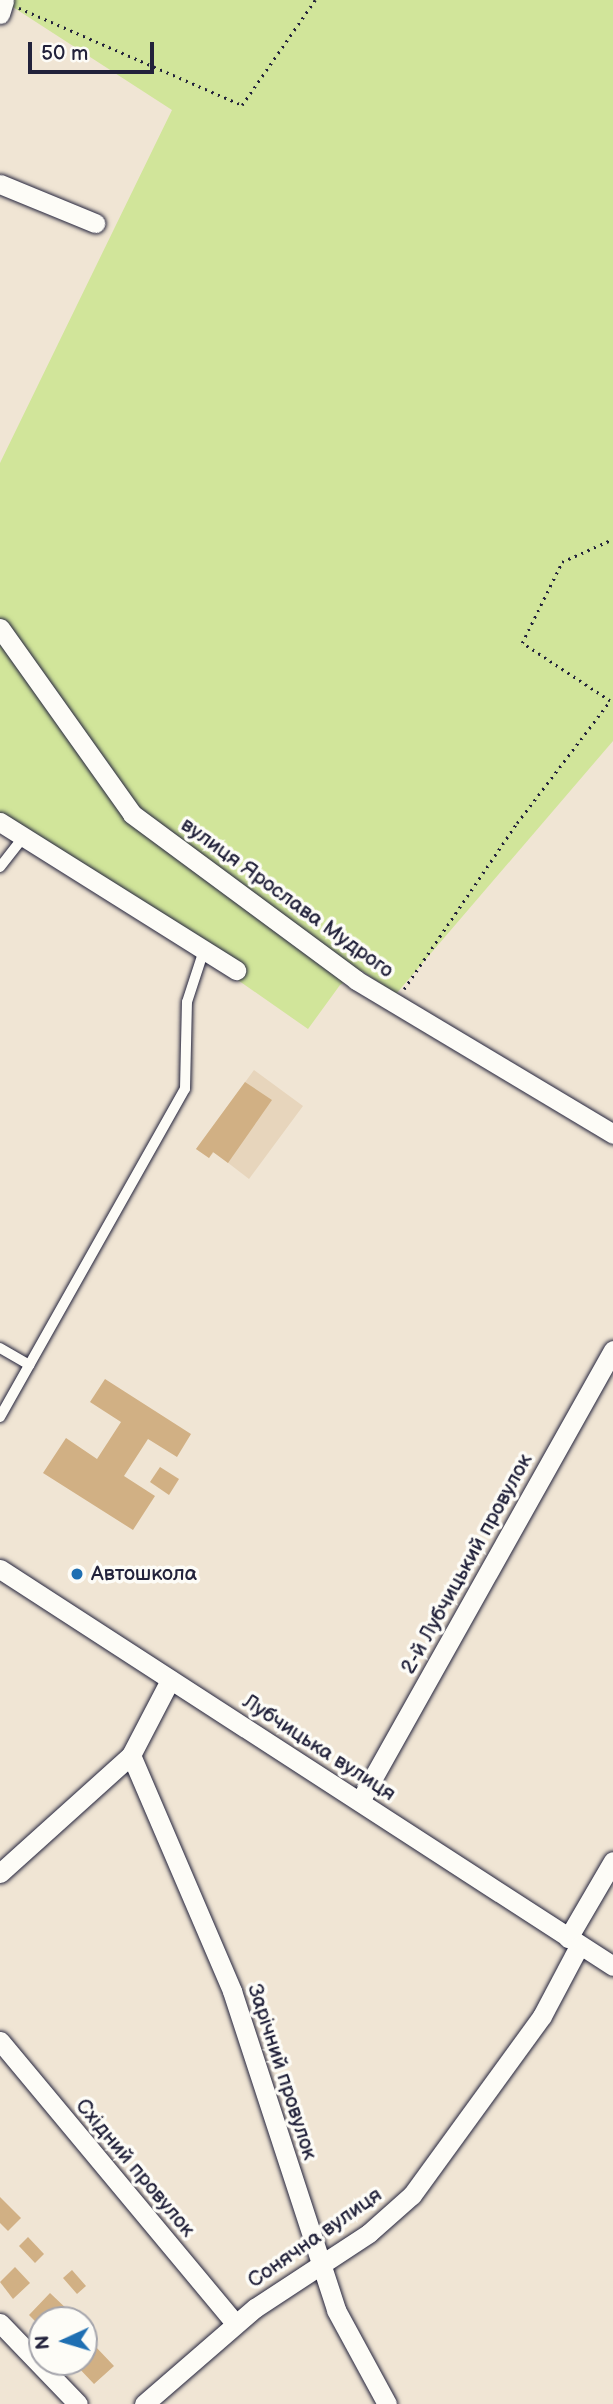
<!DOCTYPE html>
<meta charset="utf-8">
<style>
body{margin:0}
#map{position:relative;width:613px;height:2404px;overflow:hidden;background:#f0e5d4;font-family:"Balsamiq Sans",sans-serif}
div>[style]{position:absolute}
.built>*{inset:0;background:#e7d5bc}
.green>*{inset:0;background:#d1e59a}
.building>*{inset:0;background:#d1b084}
.path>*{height:2.5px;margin-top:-1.25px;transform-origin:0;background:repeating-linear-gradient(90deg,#22223b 0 2px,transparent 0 7px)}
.roads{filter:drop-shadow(0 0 2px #22223b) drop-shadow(0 0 2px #22223b)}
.service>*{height:10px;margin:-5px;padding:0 5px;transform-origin:5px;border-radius:5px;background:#fdfcf7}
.minor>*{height:19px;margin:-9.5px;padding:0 9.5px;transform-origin:9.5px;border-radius:9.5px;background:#fdfcf7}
.dots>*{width:19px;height:19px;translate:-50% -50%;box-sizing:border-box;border:4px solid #fdfcf7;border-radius:50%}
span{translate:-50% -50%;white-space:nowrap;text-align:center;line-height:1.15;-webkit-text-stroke:7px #fdfcf7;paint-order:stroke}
.street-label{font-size:21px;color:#22223b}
.poi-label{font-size:21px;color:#22223b}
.left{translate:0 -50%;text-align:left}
.north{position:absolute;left:28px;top:2306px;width:70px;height:70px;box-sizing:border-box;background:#fdfcf7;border:2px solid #a5a5ac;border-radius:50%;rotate:266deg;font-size:19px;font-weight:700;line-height:28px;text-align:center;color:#22223b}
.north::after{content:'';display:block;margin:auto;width:24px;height:32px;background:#1f6fb2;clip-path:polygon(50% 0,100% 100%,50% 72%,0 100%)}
.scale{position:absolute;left:28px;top:42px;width:126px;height:32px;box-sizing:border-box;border:4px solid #22223b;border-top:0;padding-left:9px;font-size:21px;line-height:24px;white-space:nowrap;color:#22223b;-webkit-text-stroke:5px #fdfcf7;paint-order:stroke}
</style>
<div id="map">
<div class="built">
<div style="clip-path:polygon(254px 1070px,303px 1106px,249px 1179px,214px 1152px,209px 1158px,196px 1149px)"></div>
</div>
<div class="green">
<div style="clip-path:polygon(2px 0,613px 0,613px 741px,396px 994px,362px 971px,340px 985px,308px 1029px,0 814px,0 463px,172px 110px)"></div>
</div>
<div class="building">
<div style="clip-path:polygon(245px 1082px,272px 1100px,228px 1163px,213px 1152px,209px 1158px,196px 1149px)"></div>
<div style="clip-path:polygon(105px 1379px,191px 1434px,177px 1457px,148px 1439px,124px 1476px,155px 1496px,133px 1530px,43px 1473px,66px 1438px,97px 1459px,121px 1422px,90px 1402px)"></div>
<div style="clip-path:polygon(160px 1467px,179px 1479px,169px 1495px,150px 1482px)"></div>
<div style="clip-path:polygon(0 2197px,21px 2218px,8px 2231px,0 2223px)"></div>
<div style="clip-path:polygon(28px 2237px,44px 2254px,35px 2263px,19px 2246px)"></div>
<div style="clip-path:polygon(15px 2267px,30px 2283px,13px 2299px,0 2282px)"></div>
<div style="clip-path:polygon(72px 2270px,86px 2286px,77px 2294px,63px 2278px)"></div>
<div style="clip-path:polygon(50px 2293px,70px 2312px,62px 2320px,42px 2320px,42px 2328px,29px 2315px)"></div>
<div style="clip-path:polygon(95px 2346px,114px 2366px,94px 2384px,75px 2364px,84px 2362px)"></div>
</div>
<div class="path">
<div style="left:19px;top:8px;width:243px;rotate:23.5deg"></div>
<div style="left:242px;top:105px;width:128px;rotate:-55.2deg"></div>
<div style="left:404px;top:989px;width:201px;rotate:-55.8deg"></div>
<div style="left:517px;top:823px;width:153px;rotate:-52.7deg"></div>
<div style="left:610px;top:701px;width:105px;rotate:-146.6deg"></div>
<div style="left:522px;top:643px;width:90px;rotate:-63.7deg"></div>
<div style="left:562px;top:562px;width:56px;rotate:-24.3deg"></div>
</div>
<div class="roads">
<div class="service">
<div style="left:0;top:867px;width:37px;rotate:-52deg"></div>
<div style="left:0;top:1348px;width:34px;rotate:30deg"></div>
<div style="left:0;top:1417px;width:377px;rotate:-60.6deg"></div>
<div style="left:185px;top:1089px;width:87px;rotate:-88.7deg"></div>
<div style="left:187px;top:1002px;width:55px;rotate:-71.9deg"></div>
</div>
<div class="minor">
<div style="left:0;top:14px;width:14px;rotate:-73deg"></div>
<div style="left:0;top:184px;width:103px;rotate:22.3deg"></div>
<div style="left:0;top:628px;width:228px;rotate:54.6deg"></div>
<div style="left:132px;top:814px;width:279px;rotate:36.5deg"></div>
<div style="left:356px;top:980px;width:300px;rotate:30.9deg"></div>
<div style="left:0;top:822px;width:279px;rotate:32.1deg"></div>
<div style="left:0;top:1569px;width:730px;rotate:32.93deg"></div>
<div style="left:131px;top:1755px;width:257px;rotate:66.8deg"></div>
<div style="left:232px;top:1991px;width:336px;rotate:71.9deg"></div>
<div style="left:336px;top:2310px;width:107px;rotate:61.5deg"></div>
<div style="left:360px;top:1801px;width:517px;rotate:-60.71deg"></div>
<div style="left:0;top:1873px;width:176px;rotate:-42deg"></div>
<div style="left:131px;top:1755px;width:85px;rotate:-62.5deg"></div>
<div style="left:568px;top:1938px;width:89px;rotate:-59.7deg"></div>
<div style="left:0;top:2041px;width:368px;rotate:50.2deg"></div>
<div style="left:0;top:2323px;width:112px;rotate:46.1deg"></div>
<div style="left:144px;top:2404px;width:147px;rotate:-40.9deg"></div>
<div style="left:255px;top:2308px;width:136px;rotate:-33.3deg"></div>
<div style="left:369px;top:2233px;width:57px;rotate:-41.5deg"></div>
<div style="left:412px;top:2195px;width:221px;rotate:-54deg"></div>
<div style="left:542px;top:2016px;width:79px;rotate:-62.1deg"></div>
</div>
</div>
<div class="dots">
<div style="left:77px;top:1574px;background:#1f6fb2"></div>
</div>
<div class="street-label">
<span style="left:287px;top:898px;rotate:36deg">вулиця Ярослава Мудрого</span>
<span style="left:467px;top:1564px;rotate:-61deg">2-й Лубчицький провулок</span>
<span style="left:319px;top:1748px;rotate:33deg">Лубчицька вулиця</span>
<span style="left:282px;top:2072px;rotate:72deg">Зарічний провулок</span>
<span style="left:135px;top:2168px;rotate:50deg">Східний провулок</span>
<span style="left:315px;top:2238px;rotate:-35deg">Сонячна вулиця</span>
</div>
<div class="poi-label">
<span class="left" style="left:91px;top:1574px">Автошкола</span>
</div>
<div class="north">N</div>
<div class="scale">50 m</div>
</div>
